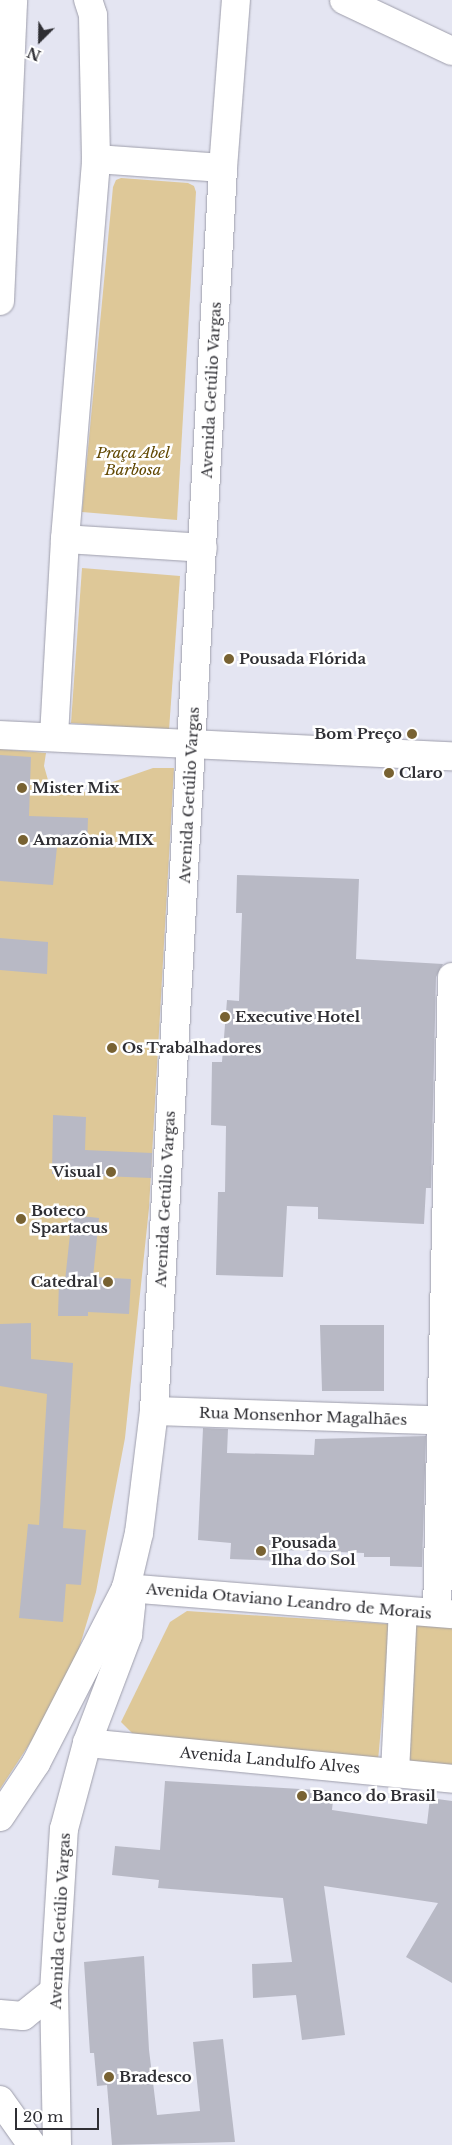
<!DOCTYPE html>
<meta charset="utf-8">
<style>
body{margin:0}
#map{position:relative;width:452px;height:2145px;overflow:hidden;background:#e4e5f2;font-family:"Libre Baskerville",serif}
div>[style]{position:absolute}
.green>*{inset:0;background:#dec898}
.building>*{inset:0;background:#b8b9c5}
.roads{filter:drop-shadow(0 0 1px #9e9eab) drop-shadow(0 0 1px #9e9eab)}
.minor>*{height:28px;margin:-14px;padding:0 14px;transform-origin:14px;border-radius:14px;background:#fff}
.dots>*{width:14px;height:14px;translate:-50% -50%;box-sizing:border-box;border:2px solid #fff;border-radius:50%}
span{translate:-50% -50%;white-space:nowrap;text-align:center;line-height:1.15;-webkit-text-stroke:5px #fff;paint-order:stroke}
.street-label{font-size:15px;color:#2f2f34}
.park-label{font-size:15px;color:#614802;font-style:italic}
.poi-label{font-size:15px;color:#2f2f34;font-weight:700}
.left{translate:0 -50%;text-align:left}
.right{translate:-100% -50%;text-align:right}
.north{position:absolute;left:15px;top:15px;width:50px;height:50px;-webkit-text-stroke:4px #fff;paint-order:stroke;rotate:203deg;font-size:14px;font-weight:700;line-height:20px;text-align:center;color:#2f2f34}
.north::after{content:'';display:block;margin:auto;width:18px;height:22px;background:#2f2f34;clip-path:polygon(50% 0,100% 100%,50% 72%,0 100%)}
.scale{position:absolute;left:15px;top:2108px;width:84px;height:22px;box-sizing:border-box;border:2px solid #2f2f34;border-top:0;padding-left:6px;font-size:15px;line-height:18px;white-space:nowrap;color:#2f2f34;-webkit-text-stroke:4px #fff;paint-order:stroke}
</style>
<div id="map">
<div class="green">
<div style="clip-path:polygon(121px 178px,188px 183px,194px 186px,196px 192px,177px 520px,82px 512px,113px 187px,116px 180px)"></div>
<div style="clip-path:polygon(82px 568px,180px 576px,169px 730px,71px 723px)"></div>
<div style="clip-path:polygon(0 749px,46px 753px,44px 766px,48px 780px,72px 792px,84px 792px,153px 768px,174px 768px,149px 1208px,125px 1438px,96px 1592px,77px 1655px,53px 1708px,0 1789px)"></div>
<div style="clip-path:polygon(187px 1611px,390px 1624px,378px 1761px,133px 1734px,121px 1722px,170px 1622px)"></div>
<div style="clip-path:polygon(415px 1622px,452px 1627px,452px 1767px,402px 1762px)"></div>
</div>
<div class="building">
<div style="clip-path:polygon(0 755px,31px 757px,29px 816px,88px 818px,87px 848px,57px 847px,53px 885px,0 881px)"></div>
<div style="clip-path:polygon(237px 875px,359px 879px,356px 959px,443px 964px,436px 977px,431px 1188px,426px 1188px,424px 1224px,318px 1219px,318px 1207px,287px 1206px,283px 1277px,216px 1275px,218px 1192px,225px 1192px,226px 1126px,211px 1125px,212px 1062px,222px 1062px,227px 1000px,239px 1001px,242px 913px,236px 913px)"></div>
<div style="clip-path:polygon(0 938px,48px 942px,47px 974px,0 970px)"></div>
<div style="clip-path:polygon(53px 1115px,86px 1117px,85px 1150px,152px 1153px,151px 1178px,52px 1174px)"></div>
<div style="clip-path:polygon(72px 1215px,99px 1218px,93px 1277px,131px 1279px,129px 1314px,88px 1312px,88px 1316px,58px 1316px,59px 1280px,65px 1281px)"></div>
<div style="clip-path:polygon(31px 1323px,31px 1359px,73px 1363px,63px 1528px,86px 1530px,81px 1585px,66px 1584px,63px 1622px,19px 1618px,28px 1524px,39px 1525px,47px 1394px,0 1386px,0 1324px)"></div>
<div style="clip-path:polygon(320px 1325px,384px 1325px,384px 1391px,322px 1391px)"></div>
<div style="clip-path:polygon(203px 1428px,228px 1429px,227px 1453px,314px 1455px,315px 1439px,426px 1436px,422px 1567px,390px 1566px,390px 1557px,364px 1557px,364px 1553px,283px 1550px,283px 1561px,230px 1559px,231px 1543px,198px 1540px)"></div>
<div style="clip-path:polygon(165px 1781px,334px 1791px,332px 1810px,427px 1824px,430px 1798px,452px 1801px,452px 1983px,406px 1957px,438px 1903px,324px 1886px,345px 2035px,302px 2040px,296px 1995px,253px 1998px,252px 1964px,292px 1962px,283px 1898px,158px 1888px,159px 1880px,112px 1875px,115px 1846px,160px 1850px)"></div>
<div style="clip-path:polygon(144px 1956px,149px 2050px,157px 2115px,200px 2111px,193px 2042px,223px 2039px,235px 2142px,112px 2145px,107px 2085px,97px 2086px,94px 2053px,90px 2053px,84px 1962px)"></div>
</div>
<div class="roads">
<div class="minor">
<div style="left:344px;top:0;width:119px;rotate:25.3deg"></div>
<div style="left:96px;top:159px;width:127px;rotate:4.1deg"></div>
<div style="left:0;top:301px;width:301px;rotate:-87.5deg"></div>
<div style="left:65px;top:539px;width:138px;rotate:3.7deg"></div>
<div style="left:0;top:735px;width:452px;rotate:2.7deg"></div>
<div style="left:54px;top:736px;width:197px;rotate:-86.8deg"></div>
<div style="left:65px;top:539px;width:381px;rotate:-85.3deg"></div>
<div style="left:96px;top:159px;width:144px;rotate:-91.2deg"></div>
<div style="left:93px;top:15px;width:16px;rotate:-108deg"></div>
<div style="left:154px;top:1411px;width:298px;rotate:1.9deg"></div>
<div style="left:437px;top:1612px;width:635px;rotate:-88.65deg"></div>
<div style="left:87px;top:1743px;width:367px;rotate:5.6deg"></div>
<div style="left:395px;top:1772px;width:161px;rotate:-87.2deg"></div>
<div style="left:0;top:1817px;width:65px;rotate:-56.3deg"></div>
<div style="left:36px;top:1763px;width:197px;rotate:-62.8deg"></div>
<div style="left:126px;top:1588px;width:327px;rotate:4.6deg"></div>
<div style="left:0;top:2014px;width:23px;rotate:5deg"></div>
<div style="left:23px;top:2016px;width:40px;rotate:-39deg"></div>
<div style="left:0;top:2100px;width:55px;rotate:54.6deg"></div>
<div style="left:57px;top:2145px;width:154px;rotate:-91.1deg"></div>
<div style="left:54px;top:1991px;width:162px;rotate:-86.5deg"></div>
<div style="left:64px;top:1829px;width:89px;rotate:-75deg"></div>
<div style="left:87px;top:1743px;width:116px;rotate:-69.2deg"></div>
<div style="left:128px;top:1635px;width:30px;rotate:-84deg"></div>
<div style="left:131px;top:1605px;width:18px;rotate:-106deg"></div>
<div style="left:126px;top:1588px;width:57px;rotate:-76.7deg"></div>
<div style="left:139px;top:1533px;width:123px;rotate:-83deg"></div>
<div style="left:154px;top:1411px;width:1245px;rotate:-86.82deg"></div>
<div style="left:223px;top:168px;width:169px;rotate:-85.6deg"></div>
</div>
</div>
<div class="dots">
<div style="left:229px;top:659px;background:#786232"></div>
<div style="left:412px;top:734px;background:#786232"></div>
<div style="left:389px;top:773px;background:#786232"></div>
<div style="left:22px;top:788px;background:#786232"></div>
<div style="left:23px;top:840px;background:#786232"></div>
<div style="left:225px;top:1017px;background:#786232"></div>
<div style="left:112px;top:1048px;background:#786232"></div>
<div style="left:111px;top:1172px;background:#786232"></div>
<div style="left:21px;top:1219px;background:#786232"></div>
<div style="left:108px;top:1282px;background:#786232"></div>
<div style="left:261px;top:1551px;background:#786232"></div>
<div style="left:302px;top:1796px;background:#786232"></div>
<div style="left:109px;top:2077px;background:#786232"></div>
</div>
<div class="street-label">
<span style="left:211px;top:390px;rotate:-87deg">Avenida Getúlio Vargas</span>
<span style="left:189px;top:795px;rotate:-87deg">Avenida Getúlio Vargas</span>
<span style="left:165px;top:1199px;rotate:-87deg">Avenida Getúlio Vargas</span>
<span style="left:303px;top:1416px;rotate:2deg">Rua Monsenhor Magalhães</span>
<span style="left:289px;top:1601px;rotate:5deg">Avenida Otaviano Leandro de Morais</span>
<span style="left:270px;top:1760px;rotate:5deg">Avenida Landulfo Alves</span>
<span style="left:60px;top:1921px;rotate:-87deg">Avenida Getúlio Vargas</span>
</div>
<div class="park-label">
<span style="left:133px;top:461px">Praça Abel<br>Barbosa</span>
</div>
<div class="poi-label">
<span class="left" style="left:239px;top:659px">Pousada Flórida</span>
<span class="right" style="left:402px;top:734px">Bom Preço</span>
<span class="left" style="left:399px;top:773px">Claro</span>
<span class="left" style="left:32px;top:788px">Mister Mix</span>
<span class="left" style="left:33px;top:840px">Amazônia MIX</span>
<span class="left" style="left:235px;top:1017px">Executive Hotel</span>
<span class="left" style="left:122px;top:1048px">Os Trabalhadores</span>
<span class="right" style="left:101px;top:1172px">Visual</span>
<span class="left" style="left:31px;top:1219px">Boteco<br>Spartacus</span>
<span class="right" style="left:98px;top:1282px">Catedral</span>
<span class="left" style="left:271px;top:1551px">Pousada<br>Ilha do Sol</span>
<span class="left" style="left:312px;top:1796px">Banco do Brasil</span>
<span class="left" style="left:119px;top:2077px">Bradesco</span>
</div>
<div class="north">N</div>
<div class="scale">20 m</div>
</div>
